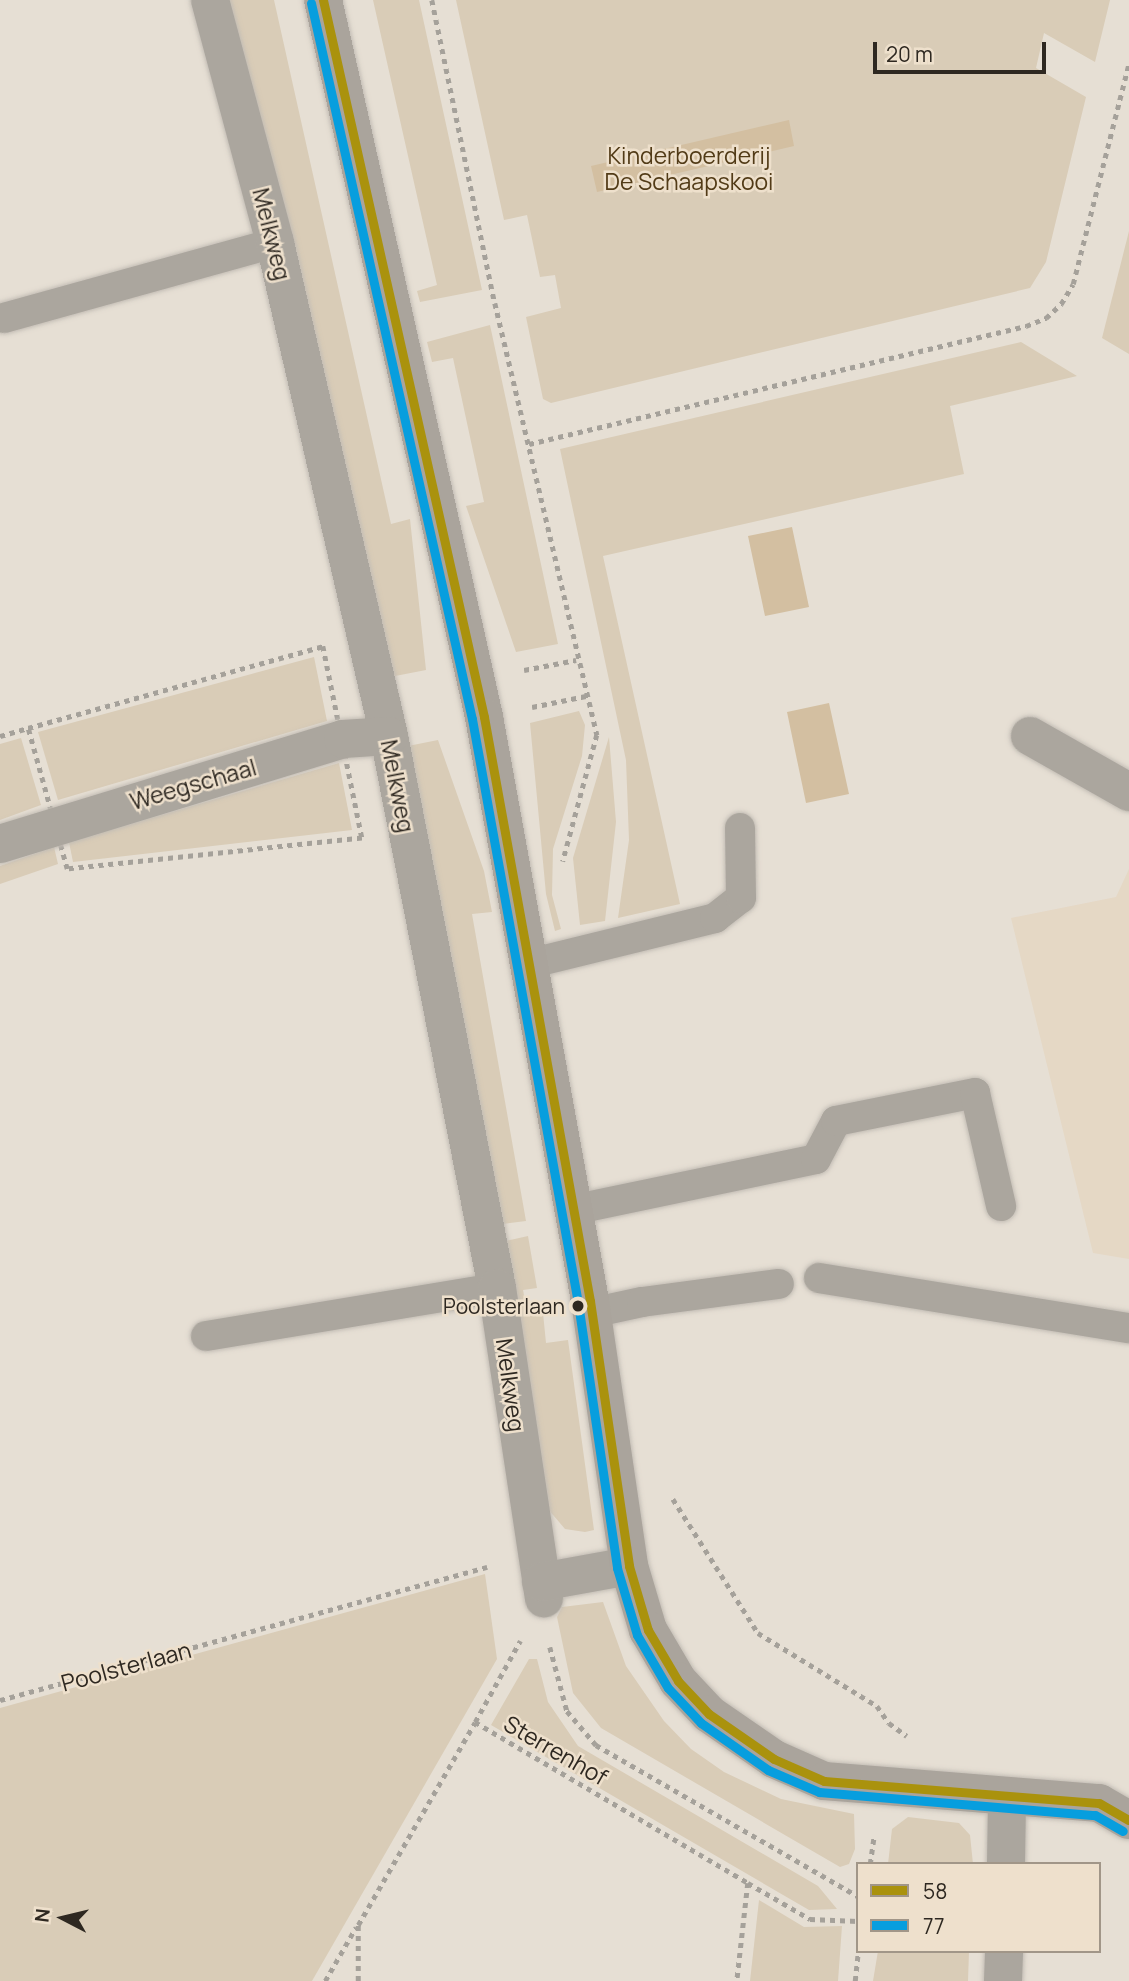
<!DOCTYPE html>
<style>
body{margin:0}
#map{position:relative;width:1129px;height:1981px;overflow:hidden;background:#e6dfd4;font-family:Manrope,sans-serif}
div>[style]{position:absolute}
.built>*{inset:0;background:#e5d8c5}
.green>*{inset:0;background:#d9ccb7}
.forest>*{inset:0;background:#d3bfa1}
.path>*{height:4.5px;margin-top:-2.25px;transform-origin:0;background:repeating-linear-gradient(90deg,#a5a19a 0 5px,transparent 0 10px)}
.roads{filter:drop-shadow(0 0 2px #c3bdb5) drop-shadow(0 0 2px #c3bdb5)}
.lane>*{height:30px;margin:-15px;padding:0 15px;transform-origin:15px;border-radius:15px;background:#aba69e}
.street>*{height:38px;margin:-19px;padding:0 19px;transform-origin:19px;border-radius:19px;background:#aba69e}
.secondary>*{height:38px;margin:-19px;padding:0 19px;transform-origin:19px;border-radius:19px;background:#aaa49c}
.bus-1>*{height:9px;margin:-4.5px;padding:0 4.5px;transform-origin:4.5px;border-radius:4.5px;background:#aa920d}
.bus-2>*{height:9px;margin:-4.5px;padding:0 4.5px;transform-origin:4.5px;border-radius:4.5px;background:#079ede}
.dots>*{width:19px;height:19px;translate:-50% -50%;box-sizing:border-box;border:4px solid #eee0cc;border-radius:50%}
span{translate:-50% -50%;white-space:nowrap;text-align:center;line-height:1.15;-webkit-text-stroke:5px #eee0cc;paint-order:stroke}
.bus-label{font-size:21px;color:#2e2821}
.right{translate:-100% -50%;text-align:right}
.park-label{font-size:23px;color:#523b17}
.street-label{font-size:23px;color:#2e2821}
.legend{position:absolute;left:856px;top:1862px;width:245px;height:91px;box-sizing:border-box;background:#eee0cc;border:2px solid #a19688;margin:0;padding:9px 12px;list-style:none;font-size:21px;color:#2e2821}
.legend li{display:flex;align-items:center;gap:14px;height:35px}
.legend b{width:35px;border:2px solid #a19688}
.north{position:absolute;left:28px;top:1883px;width:70px;height:70px;-webkit-text-stroke:5px #eee0cc;paint-order:stroke;rotate:277deg;font-size:19px;font-weight:700;line-height:28px;text-align:center;color:#2e2821}
.north::after{content:'';display:block;margin:auto;width:24px;height:32px;background:#2e2821;clip-path:polygon(50% 0,100% 100%,50% 72%,0 100%)}
.scale{position:absolute;left:873px;top:42px;width:173px;height:32px;box-sizing:border-box;border:4px solid #2e2821;border-top:0;padding-left:9px;font-size:21px;line-height:24px;white-space:nowrap;color:#2e2821;-webkit-text-stroke:5px #eee0cc;paint-order:stroke}
</style>
<div id="map">
<div class="built">
<div style="clip-path:polygon(1129px 869px,1129px 1259px,1093px 1253px,1011px 918px,1116px 897px)"></div>
</div>
<div class="green">
<div style="clip-path:polygon(228px 0,274px 0,391px 524px,410px 519px,426px 670px,390px 677px)"></div>
<div style="clip-path:polygon(373px 0,419px 0,482px 290px,420px 302px,417px 291px,437px 285px)"></div>
<div style="clip-path:polygon(456px 0,1110px 0,1095px 62px,1044px 33px,1036px 68px,1086px 97px,1046px 262px,1030px 288px,551px 403px,543px 399px,526px 317px,561px 308px,555px 275px,540px 277px,527px 215px,504px 220px)"></div>
<div style="clip-path:polygon(1129px 231px,1129px 354px,1102px 338px)"></div>
<div style="clip-path:polygon(490px 325px,558px 644px,516px 652px,466px 506px,484px 502px,453px 358px,432px 362px,427px 342px)"></div>
<div style="clip-path:polygon(1021px 342px,1077px 376px,950px 406px,964px 474px,603px 556px,680px 904px,618px 918px,629px 840px,626px 760px,560px 449px)"></div>
<div style="clip-path:polygon(314px 657px,327px 721px,58px 800px,38px 732px)"></div>
<div style="clip-path:polygon(579px 711px,585px 725px,582px 756px,553px 849px,552px 895px,561px 929px,555px 931px,546px 894px,530px 723px)"></div>
<div style="clip-path:polygon(609px 737px,616px 822px,605px 921px,580px 925px,573px 858px)"></div>
<div style="clip-path:polygon(21px 738px,41px 805px,0 820px,0 744px)"></div>
<div style="clip-path:polygon(438px 740px,484px 871px,492px 912px,472px 914px,526px 1221px,503px 1224px,408px 746px)"></div>
<div style="clip-path:polygon(339px 763px,352px 830px,73px 862px,69px 842px)"></div>
<div style="clip-path:polygon(54px 847px,58px 864px,0 884px,0 866px)"></div>
<div style="clip-path:polygon(528px 1236px,537px 1288px,523px 1290px,528px 1316px,543px 1313px,546px 1343px,568px 1340px,594px 1530px,585px 1532px,565px 1529px,548px 1509px,506px 1241px)"></div>
<div style="clip-path:polygon(485px 1574px,497px 1659px,312px 1981px,0 1981px,0 1708px)"></div>
<div style="clip-path:polygon(603px 1602px,626px 1666px,664px 1721px,691px 1749px,724px 1772px,781px 1799px,854px 1814px,855px 1849px,849px 1864px,840px 1867px,601px 1728px,573px 1693px,557px 1617px,562px 1607px)"></div>
<div style="clip-path:polygon(529px 1659px,537px 1659px,548px 1702px,578px 1746px,818px 1886px,837px 1909px,809px 1910px,491px 1725px)"></div>
<div style="clip-path:polygon(908px 1817px,959px 1823px,970px 1835px,973px 1864px,888px 1864px,892px 1829px)"></div>
<div style="clip-path:polygon(759px 1900px,804px 1927px,842px 1926px,838px 1981px,750px 1981px)"></div>
<div style="clip-path:polygon(878px 1951px,969px 1951px,968px 1981px,873px 1981px)"></div>
</div>
<div class="forest">
<div style="clip-path:polygon(789px 120px,794px 146px,597px 192px,591px 166px)"></div>
<div style="clip-path:polygon(792px 527px,809px 607px,765px 616px,748px 536px)"></div>
<div style="clip-path:polygon(829px 703px,849px 794px,806px 803px,787px 712px)"></div>
</div>
<div class="path">
<div style="left:432px;top:0;width:309px;rotate:78.3deg"></div>
<div style="left:495px;top:303px;width:444px;rotate:76.7deg"></div>
<div style="left:597px;top:735px;width:131px;rotate:105.1deg"></div>
<div style="left:529px;top:444px;width:511px;rotate:-13.36deg"></div>
<div style="left:1026px;top:326px;width:22px;rotate:-22deg"></div>
<div style="left:1046px;top:318px;width:21px;rotate:-43deg"></div>
<div style="left:1061px;top:304px;width:23px;rotate:-59deg"></div>
<div style="left:1073px;top:284px;width:228px;rotate:-75.8deg"></div>
<div style="left:323px;top:646px;width:196px;rotate:78.5deg"></div>
<div style="left:362px;top:838px;width:297px;rotate:174deg"></div>
<div style="left:67px;top:869px;width:146px;rotate:-105.5deg"></div>
<div style="left:28px;top:728px;width:306px;rotate:-15.5deg"></div>
<div style="left:524px;top:670px;width:53px;rotate:-10.9deg"></div>
<div style="left:532px;top:707px;width:55px;rotate:-11.5deg"></div>
<div style="left:0;top:736px;width:29px;rotate:-16deg"></div>
<div style="left:673px;top:1499px;width:159px;rotate:57.6deg"></div>
<div style="left:758px;top:1633px;width:140px;rotate:31.5deg"></div>
<div style="left:877px;top:1706px;width:21px;rotate:55deg"></div>
<div style="left:889px;top:1723px;width:22px;rotate:36deg"></div>
<div style="left:550px;top:1647px;width:66px;rotate:75.1deg"></div>
<div style="left:567px;top:1711px;width:45px;rotate:49.5deg"></div>
<div style="left:596px;top:1745px;width:302px;rotate:30deg"></div>
<div style="left:0;top:1700px;width:505px;rotate:-15.28deg"></div>
<div style="left:475px;top:1722px;width:93px;rotate:-60.9deg"></div>
<div style="left:870px;top:1864px;width:29px;rotate:-82deg"></div>
<div style="left:748px;top:1883px;width:72px;rotate:30.1deg"></div>
<div style="left:810px;top:1919px;width:48px;rotate:2.4deg"></div>
<div style="left:325px;top:1981px;width:62px;rotate:-60.1deg"></div>
<div style="left:358px;top:1981px;width:56px;rotate:-90deg"></div>
<div style="left:358px;top:1925px;width:234px;rotate:-60deg"></div>
<div style="left:475px;top:1722px;width:317px;rotate:30.5deg"></div>
<div style="left:748px;top:1883px;width:99px;rotate:96.4deg"></div>
<div style="left:855px;top:1981px;width:30px;rotate:-84deg"></div>
</div>
<div class="roads">
<div class="lane">
<div style="left:4px;top:318px;width:281px;rotate:-15.5deg"></div>
<div style="left:528px;top:964px;width:193px;rotate:-13.8deg"></div>
<div style="left:715px;top:918px;width:33px;rotate:-38deg"></div>
<div style="left:741px;top:898px;width:70px;rotate:-90.8deg"></div>
<div style="left:572px;top:1210px;width:249px;rotate:-11.8deg"></div>
<div style="left:816px;top:1159px;width:43px;rotate:-62.2deg"></div>
<div style="left:836px;top:1121px;width:142px;rotate:-11.4deg"></div>
<div style="left:975px;top:1093px;width:116px;rotate:77deg"></div>
<div style="left:819px;top:1278px;width:314px;rotate:9.2deg"></div>
<div style="left:591px;top:1313px;width:52px;rotate:-12.2deg"></div>
<div style="left:642px;top:1302px;width:138px;rotate:-7.5deg"></div>
<div style="left:206px;top:1336px;width:295px;rotate:-9.4deg"></div>
</div>
<div class="street">
<div style="left:210px;top:0;width:252px;rotate:75deg"></div>
<div style="left:275px;top:243px;width:506px;rotate:76.98deg"></div>
<div style="left:389px;top:736px;width:562px;rotate:78.93deg"></div>
<div style="left:497px;top:1288px;width:314px;rotate:81.4deg"></div>
<div style="left:1030px;top:736px;width:114px;rotate:29.5deg"></div>
<div style="left:0;top:844px;width:359px;rotate:-17deg"></div>
<div style="left:343px;top:739px;width:46px;rotate:-3.7deg"></div>
<div style="left:541px;top:1582px;width:89px;rotate:-10.3deg"></div>
<div style="left:1006px;top:1864px;width:66px;rotate:-89.1deg"></div>
<div style="left:1003px;top:1981px;width:30px;rotate:-88deg"></div>
</div>
<div class="secondary">
<div style="left:323px;top:0;width:735px;rotate:77.34deg"></div>
<div style="left:484px;top:717px;width:594px;rotate:79.71deg"></div>
<div style="left:590px;top:1301px;width:268px;rotate:81.6deg"></div>
<div style="left:629px;top:1566px;width:67px;rotate:73.5deg"></div>
<div style="left:648px;top:1630px;width:59px;rotate:59.5deg"></div>
<div style="left:678px;top:1681px;width:45px;rotate:46.8deg"></div>
<div style="left:709px;top:1714px;width:79px;rotate:34.7deg"></div>
<div style="left:774px;top:1759px;width:55px;rotate:23.7deg"></div>
<div style="left:824px;top:1781px;width:276px;rotate:4.6deg"></div>
<div style="left:1099px;top:1803px;width:34px;rotate:30deg"></div>
</div>
</div>
<div class="bus-1">
<div style="left:323px;top:0;width:735px;rotate:77.34deg"></div>
<div style="left:484px;top:717px;width:594px;rotate:79.71deg"></div>
<div style="left:590px;top:1301px;width:268px;rotate:81.6deg"></div>
<div style="left:629px;top:1566px;width:67px;rotate:73.5deg"></div>
<div style="left:648px;top:1630px;width:59px;rotate:59.5deg"></div>
<div style="left:678px;top:1681px;width:45px;rotate:46.8deg"></div>
<div style="left:709px;top:1714px;width:79px;rotate:34.7deg"></div>
<div style="left:774px;top:1759px;width:55px;rotate:23.7deg"></div>
<div style="left:824px;top:1781px;width:276px;rotate:4.6deg"></div>
<div style="left:1099px;top:1803px;width:34px;rotate:30deg"></div>
</div>
<div class="bus-2">
<div style="left:311px;top:3px;width:734px;rotate:77.33deg"></div>
<div style="left:472px;top:719px;width:594px;rotate:79.71deg"></div>
<div style="left:578px;top:1303px;width:268px;rotate:81.6deg"></div>
<div style="left:617px;top:1568px;width:70px;rotate:73.4deg"></div>
<div style="left:637px;top:1635px;width:61px;rotate:59.7deg"></div>
<div style="left:668px;top:1688px;width:48px;rotate:46.7deg"></div>
<div style="left:701px;top:1723px;width:82px;rotate:35deg"></div>
<div style="left:768px;top:1770px;width:56px;rotate:23.3deg"></div>
<div style="left:819px;top:1792px;width:277px;rotate:4.8deg"></div>
<div style="left:1095px;top:1815px;width:32px;rotate:30deg"></div>
</div>
<div class="dots">
<div style="left:578px;top:1306px;background:#2e2821"></div>
</div>
<div class="bus-label">
<span class="right" style="left:565px;top:1306px">Poolsterlaan</span>
</div>
<div class="park-label">
<span style="left:689px;top:168px">Kinderboerderij<br>De Schaapskooi</span>
</div>
<div class="street-label">
<span style="left:272px;top:234px;rotate:76deg">Melkweg</span>
<span style="left:193px;top:784px;rotate:-16deg">Weegschaal</span>
<span style="left:398px;top:786px;rotate:79deg">Melkweg</span>
<span style="left:511px;top:1385px;rotate:82deg">Melkweg</span>
<span style="left:126px;top:1666px;rotate:-15deg">Poolsterlaan</span>
<span style="left:556px;top:1750px;rotate:30deg">Sterrenhof</span>
</div>
<ul class="legend">
<li><b style="height:9px;background:#aa920d"></b>58</li>
<li><b style="height:9px;background:#079ede"></b>77</li>
</ul>
<div class="north">N</div>
<div class="scale">20 m</div>
</div>
